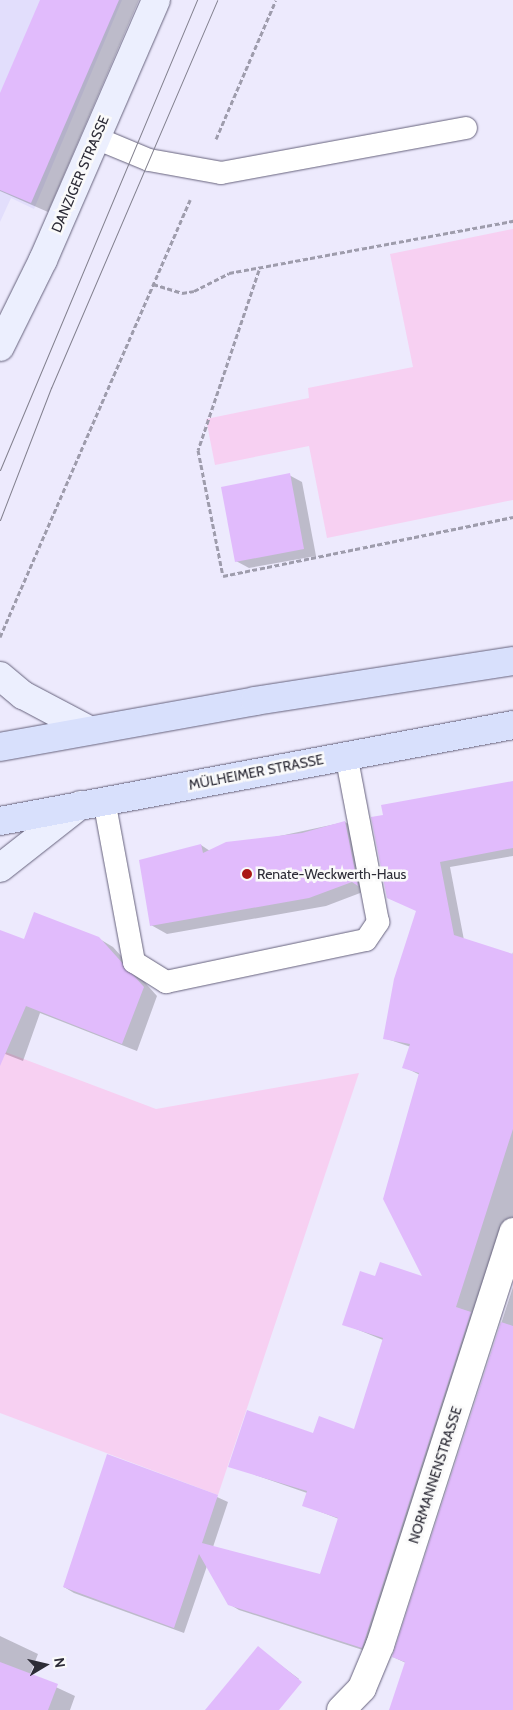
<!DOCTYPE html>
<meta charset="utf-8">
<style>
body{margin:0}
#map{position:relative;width:513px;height:1710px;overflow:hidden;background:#edeafd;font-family:Cabin,sans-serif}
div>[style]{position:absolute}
.built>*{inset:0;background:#e2defc}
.green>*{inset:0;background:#f7d0f2}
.shadow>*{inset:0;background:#0003}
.building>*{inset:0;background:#e1bbfc}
.path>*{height:3px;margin-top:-1.5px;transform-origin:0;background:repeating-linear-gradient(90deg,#9e9cac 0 5px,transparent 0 7.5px)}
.roads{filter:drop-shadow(0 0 1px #66627c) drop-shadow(0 0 1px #66627c)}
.lane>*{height:22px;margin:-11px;padding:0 11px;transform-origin:11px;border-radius:11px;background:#fff}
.street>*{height:28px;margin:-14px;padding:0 14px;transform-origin:14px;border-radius:14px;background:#fff}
.secondary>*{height:28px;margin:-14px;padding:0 14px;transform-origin:14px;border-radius:14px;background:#eceffe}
.primary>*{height:28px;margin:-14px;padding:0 14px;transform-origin:14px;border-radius:14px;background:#d8e0fc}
.tram>*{height:1px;margin:-0.5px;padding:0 0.5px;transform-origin:0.5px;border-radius:0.5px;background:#82808e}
.dots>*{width:14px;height:14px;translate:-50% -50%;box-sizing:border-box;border:2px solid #fafafa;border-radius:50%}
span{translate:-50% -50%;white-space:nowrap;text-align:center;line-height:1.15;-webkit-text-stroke:5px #fafafa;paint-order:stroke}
.street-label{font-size:14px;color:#2d2c37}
.poi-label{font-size:14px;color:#2d2c37}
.left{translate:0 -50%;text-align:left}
.north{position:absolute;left:20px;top:1640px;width:50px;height:50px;-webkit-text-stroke:4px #fafafa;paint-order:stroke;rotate:81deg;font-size:14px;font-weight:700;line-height:20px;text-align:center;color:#2d2c37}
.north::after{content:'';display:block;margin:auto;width:18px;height:22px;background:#2d2c37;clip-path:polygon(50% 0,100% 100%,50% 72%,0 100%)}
</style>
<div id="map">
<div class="built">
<div style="clip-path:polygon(0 0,122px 0,34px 209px,11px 198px,0 222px)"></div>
</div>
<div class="green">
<div style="clip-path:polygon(513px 229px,513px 500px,327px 538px,309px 446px,215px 465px,206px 419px,309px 398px,308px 388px,413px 367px,390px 254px)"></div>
<div style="clip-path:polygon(0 1050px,156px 1109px,359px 1073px,218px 1495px,0 1413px)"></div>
</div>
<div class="shadow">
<div style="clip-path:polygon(41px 0,139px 0,48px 212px,0 191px,0 96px)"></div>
<div style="clip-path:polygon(289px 475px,302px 482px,316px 556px,249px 568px,236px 561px)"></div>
<div style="clip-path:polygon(513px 782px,513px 856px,450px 867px,464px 940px,512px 956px,513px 952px,513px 1226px,372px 1653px,239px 1610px,229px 1604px,207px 1566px,184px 1633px,74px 1593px,64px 1587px,217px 1497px,228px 1502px,213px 1547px,320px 1576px,339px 1519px,303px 1505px,307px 1493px,230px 1466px,314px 1435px,355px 1430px,383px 1340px,344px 1324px,376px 1277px,424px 1278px,420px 1075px,404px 1067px,411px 1047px,384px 1038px,422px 912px,388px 898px)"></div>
<div style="clip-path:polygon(345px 822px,361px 832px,368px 890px,326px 906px,167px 934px,151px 925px,201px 845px,210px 851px)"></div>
<div style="clip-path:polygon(0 934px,24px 940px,98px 938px,113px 947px,157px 996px,137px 1051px,40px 1013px,23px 1061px,0 1052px)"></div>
<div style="clip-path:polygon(513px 1287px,513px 1710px,391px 1710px,406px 1663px,393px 1657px)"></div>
<div style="clip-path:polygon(0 1636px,38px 1654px,30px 1675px,75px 1696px,70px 1710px,0 1710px)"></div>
<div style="clip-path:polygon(258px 1648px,299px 1679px,272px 1710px,207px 1710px)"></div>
</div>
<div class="building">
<div style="clip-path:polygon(40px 0,119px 0,31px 203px,0 190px,0 93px)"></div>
<div style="clip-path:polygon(290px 473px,304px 549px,235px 562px,221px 487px)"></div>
<div style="clip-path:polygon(513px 781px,513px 848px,440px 862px,454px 935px,513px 954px,513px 1129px,456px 1307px,471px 1312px,362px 1648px,228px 1605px,199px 1554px,174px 1628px,63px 1587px,107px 1454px,218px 1495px,202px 1543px,320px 1574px,338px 1518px,302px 1506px,307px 1491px,228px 1467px,247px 1410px,313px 1433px,319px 1416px,354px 1429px,383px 1338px,342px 1325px,360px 1271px,375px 1276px,380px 1262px,422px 1276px,383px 1199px,419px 1073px,402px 1068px,410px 1044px,383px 1039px,394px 979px,416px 911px,387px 898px,371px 817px,383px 815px,381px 805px)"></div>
<div style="clip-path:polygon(345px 821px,358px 886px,352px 882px,309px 898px,150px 926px,139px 860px,201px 844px,203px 853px,226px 842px,302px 833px)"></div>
<div style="clip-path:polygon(34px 912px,99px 937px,144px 987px,122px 1044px,26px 1006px,0 1066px,0 930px,24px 939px)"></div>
<div style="clip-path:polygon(501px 1322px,513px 1326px,513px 1710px,389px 1710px,405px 1662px,392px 1657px)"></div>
<div style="clip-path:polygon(258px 1646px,302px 1682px,279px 1710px,205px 1710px)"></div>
<div style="clip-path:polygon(0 1662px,58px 1684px,48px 1710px,0 1710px)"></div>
</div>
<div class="path">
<div style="left:216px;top:139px;width:151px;rotate:-66.7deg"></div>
<div style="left:259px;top:270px;width:190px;rotate:108.7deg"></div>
<div style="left:198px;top:450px;width:128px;rotate:78.8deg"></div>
<div style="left:223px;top:576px;width:296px;rotate:-11.5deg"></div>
<div style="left:153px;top:284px;width:30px;rotate:17deg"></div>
<div style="left:182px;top:293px;width:12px;rotate:-9deg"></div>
<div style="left:194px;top:291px;width:39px;rotate:-27deg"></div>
<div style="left:229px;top:273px;width:289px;rotate:-10.4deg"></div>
<div style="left:0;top:637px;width:477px;rotate:-66.5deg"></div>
</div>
<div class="roads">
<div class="lane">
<div style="left:96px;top:138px;width:57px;rotate:22.5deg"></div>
<div style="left:149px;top:160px;width:73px;rotate:10.2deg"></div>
<div style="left:221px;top:173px;width:249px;rotate:-10.4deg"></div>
<div style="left:104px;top:800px;width:165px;rotate:79.5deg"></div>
<div style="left:134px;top:962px;width:38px;rotate:32deg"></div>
<div style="left:166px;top:982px;width:204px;rotate:-11.9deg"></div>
<div style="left:366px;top:940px;width:22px;rotate:-56deg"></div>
<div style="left:378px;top:922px;width:170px;rotate:-100.8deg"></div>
</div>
<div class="street">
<div style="left:341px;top:1710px;width:30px;rotate:-46deg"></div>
<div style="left:362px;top:1688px;width:47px;rotate:-67.3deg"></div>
<div style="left:380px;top:1645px;width:434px;rotate:-72.1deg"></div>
</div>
<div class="secondary">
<div style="left:0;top:347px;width:97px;rotate:-63.7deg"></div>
<div style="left:43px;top:260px;width:283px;rotate:-66.5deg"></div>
<div style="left:0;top:676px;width:30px;rotate:40deg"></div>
<div style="left:23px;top:695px;width:75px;rotate:27.9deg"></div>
<div style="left:0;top:868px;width:102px;rotate:-38.2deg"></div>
</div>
<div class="primary">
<div style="left:0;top:747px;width:259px;rotate:-10.2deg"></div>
<div style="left:255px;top:701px;width:261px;rotate:-8.8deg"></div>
<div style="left:0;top:821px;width:522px;rotate:-10.6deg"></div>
</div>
</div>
<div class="tram">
<div style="left:0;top:470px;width:510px;rotate:-67.26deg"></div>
<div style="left:0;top:520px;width:142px;rotate:-68.9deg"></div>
<div style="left:51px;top:388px;width:422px;rotate:-66.8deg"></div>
</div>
<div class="dots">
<div style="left:247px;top:874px;background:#aa1715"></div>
</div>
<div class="street-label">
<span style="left:80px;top:174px;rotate:-67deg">DANZIGER STRASSE</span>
<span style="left:256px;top:772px;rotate:-11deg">MÜLHEIMER STRASSE</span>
<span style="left:435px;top:1475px;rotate:-72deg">NORMANNENSTRASSE</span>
</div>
<div class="poi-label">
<span class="left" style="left:257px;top:874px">Renate-Weckwerth-Haus</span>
</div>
<div class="north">N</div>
</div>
